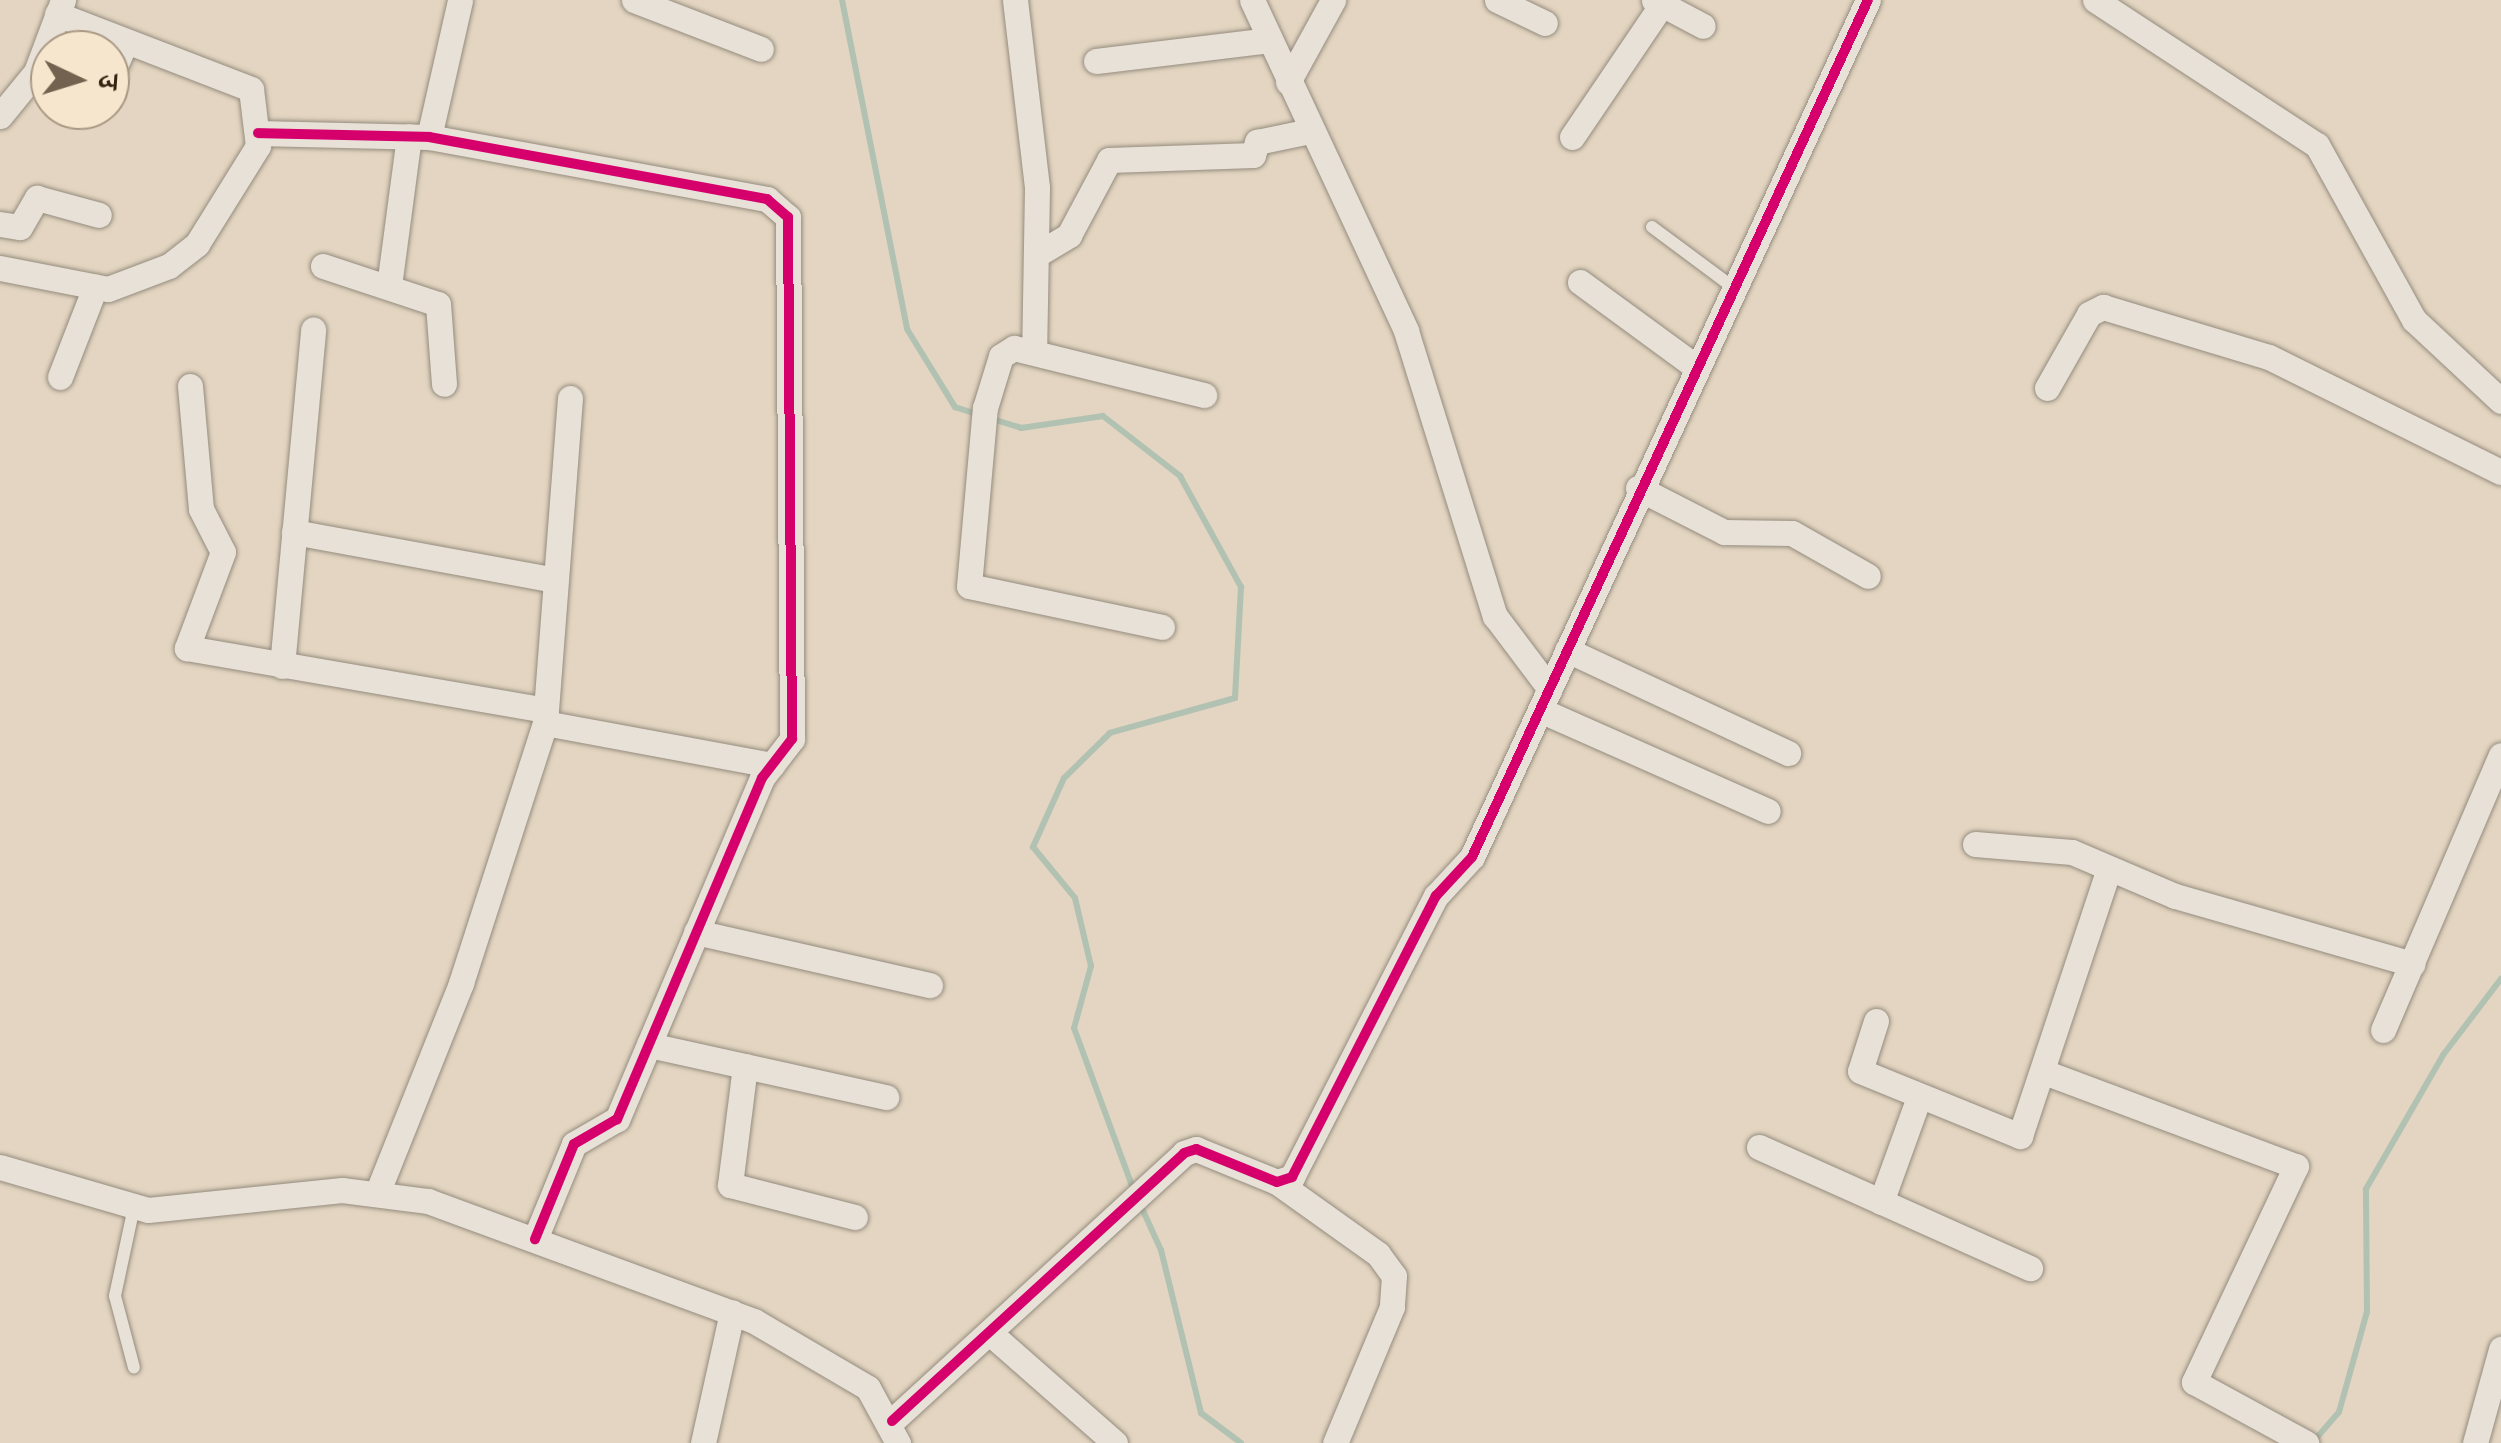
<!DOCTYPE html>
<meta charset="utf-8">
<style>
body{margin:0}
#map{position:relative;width:2501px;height:1443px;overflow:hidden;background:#e3d5c1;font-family:Alegreya,"Noto Serif Devanagari",serif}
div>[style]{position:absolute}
.stream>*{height:6px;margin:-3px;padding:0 3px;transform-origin:3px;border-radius:3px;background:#b1c2b2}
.roads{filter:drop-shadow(0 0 2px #958c7e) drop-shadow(0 0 2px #958c7e)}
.lane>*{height:12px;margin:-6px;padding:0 6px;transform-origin:6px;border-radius:6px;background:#e8e1d7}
.street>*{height:25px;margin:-12.5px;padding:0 12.5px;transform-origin:12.5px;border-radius:12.5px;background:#e8e1d7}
.cycleway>*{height:10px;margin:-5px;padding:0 5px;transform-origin:5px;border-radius:5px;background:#d6006c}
span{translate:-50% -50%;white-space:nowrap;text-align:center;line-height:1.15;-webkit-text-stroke:8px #f6e6ce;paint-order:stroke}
.north{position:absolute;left:30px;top:30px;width:100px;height:100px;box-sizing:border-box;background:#f6e6ce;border:2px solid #a99883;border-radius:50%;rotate:94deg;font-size:28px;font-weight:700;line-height:40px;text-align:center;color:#352412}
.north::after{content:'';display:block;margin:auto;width:35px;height:45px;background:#72624f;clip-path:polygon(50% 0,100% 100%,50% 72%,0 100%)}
</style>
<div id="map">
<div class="stream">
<div style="left:842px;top:0;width:335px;rotate:78.8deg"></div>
<div style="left:907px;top:329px;width:92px;rotate:58.4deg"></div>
<div style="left:955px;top:407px;width:23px;rotate:18deg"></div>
<div style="left:989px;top:418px;width:34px;rotate:17deg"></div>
<div style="left:1021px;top:428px;width:83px;rotate:-8.3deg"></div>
<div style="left:1103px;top:416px;width:98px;rotate:37.9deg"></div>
<div style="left:1180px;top:476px;width:127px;rotate:61.2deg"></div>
<div style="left:1241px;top:587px;width:111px;rotate:93.1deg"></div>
<div style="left:1235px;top:698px;width:130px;rotate:164.4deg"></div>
<div style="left:1110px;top:733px;width:64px;rotate:135.6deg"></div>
<div style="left:1064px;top:778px;width:76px;rotate:114.2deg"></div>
<div style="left:1033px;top:847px;width:66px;rotate:50.5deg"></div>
<div style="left:1075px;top:898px;width:70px;rotate:76.8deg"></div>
<div style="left:1091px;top:966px;width:64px;rotate:105.3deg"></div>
<div style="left:1074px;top:1028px;width:171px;rotate:69.8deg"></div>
<div style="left:1140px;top:1204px;width:51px;rotate:65.5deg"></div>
<div style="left:1161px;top:1250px;width:168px;rotate:76.2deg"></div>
<div style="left:1201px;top:1413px;width:50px;rotate:36.9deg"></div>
<div style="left:2312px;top:1443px;width:41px;rotate:-48.9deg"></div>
<div style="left:2339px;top:1412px;width:104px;rotate:-74.4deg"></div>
<div style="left:2367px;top:1312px;width:123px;rotate:-90.5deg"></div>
<div style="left:2366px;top:1189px;width:155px;rotate:-60.1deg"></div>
<div style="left:2443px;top:1055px;width:96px;rotate:-52.7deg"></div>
</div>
<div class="roads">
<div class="lane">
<div style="left:110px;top:95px;width:57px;rotate:-66.1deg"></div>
<div style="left:1652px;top:227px;width:97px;rotate:36.6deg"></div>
<div style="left:134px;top:1207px;width:91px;rotate:102.1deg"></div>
<div style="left:115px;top:1296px;width:74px;rotate:75.2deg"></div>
</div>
<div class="street">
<div style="left:634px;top:0;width:136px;rotate:21.1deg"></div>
<div style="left:1015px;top:0;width:189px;rotate:83.3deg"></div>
<div style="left:1037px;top:188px;width:164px;rotate:91deg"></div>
<div style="left:1252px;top:0;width:365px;rotate:65deg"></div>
<div style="left:1406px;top:331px;width:299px;rotate:72.7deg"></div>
<div style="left:1495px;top:616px;width:91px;rotate:53deg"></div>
<div style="left:1497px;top:0;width:53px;rotate:25.6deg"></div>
<div style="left:1654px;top:0;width:55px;rotate:28deg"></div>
<div style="left:2095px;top:0;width:265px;rotate:33.2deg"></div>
<div style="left:2317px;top:145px;width:200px;rotate:61deg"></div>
<div style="left:2414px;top:320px;width:119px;rotate:43deg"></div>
<div style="left:1096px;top:61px;width:175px;rotate:-6.9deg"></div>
<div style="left:1288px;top:82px;width:94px;rotate:-61.2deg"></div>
<div style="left:0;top:116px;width:57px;rotate:-50.7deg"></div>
<div style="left:36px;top:72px;width:77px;rotate:-69.4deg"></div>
<div style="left:258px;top:133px;width:171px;rotate:1.3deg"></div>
<div style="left:429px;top:137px;width:344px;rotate:10.4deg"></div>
<div style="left:767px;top:199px;width:28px;rotate:41deg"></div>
<div style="left:788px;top:217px;width:522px;rotate:89.56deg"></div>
<div style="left:792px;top:739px;width:49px;rotate:127.6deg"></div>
<div style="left:762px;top:778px;width:371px;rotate:113deg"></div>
<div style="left:617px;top:1119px;width:50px;rotate:149.8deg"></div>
<div style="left:574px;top:1144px;width:103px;rotate:112.3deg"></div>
<div style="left:429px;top:137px;width:140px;rotate:-77.2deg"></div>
<div style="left:1572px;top:137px;width:161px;rotate:-55.9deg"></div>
<div style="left:0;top:224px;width:20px;rotate:9deg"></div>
<div style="left:20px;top:227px;width:34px;rotate:-60deg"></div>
<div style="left:37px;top:198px;width:64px;rotate:15.3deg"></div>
<div style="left:1036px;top:255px;width:39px;rotate:-31deg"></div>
<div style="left:1069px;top:235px;width:85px;rotate:-61.9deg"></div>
<div style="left:1109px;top:160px;width:144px;rotate:-2deg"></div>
<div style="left:1253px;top:155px;width:14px;rotate:-73deg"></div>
<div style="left:1257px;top:142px;width:54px;rotate:-11.7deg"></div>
<div style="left:323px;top:266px;width:121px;rotate:18.3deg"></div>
<div style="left:438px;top:304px;width:80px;rotate:85.7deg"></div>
<div style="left:0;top:268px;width:110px;rotate:11deg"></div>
<div style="left:108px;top:289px;width:65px;rotate:-20.7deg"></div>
<div style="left:169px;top:266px;width:36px;rotate:-38deg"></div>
<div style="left:197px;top:244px;width:115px;rotate:-58.1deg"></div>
<div style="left:258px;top:146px;width:57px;rotate:-97deg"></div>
<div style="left:251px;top:89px;width:208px;rotate:-158.9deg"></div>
<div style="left:1580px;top:282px;width:139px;rotate:36.2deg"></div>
<div style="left:389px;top:286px;width:151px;rotate:-82.4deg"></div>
<div style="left:60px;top:377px;width:97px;rotate:-68.7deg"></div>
<div style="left:190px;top:386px;width:123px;rotate:84.9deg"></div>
<div style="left:201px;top:509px;width:48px;rotate:62.9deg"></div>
<div style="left:223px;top:552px;width:103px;rotate:110.6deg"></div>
<div style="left:187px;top:648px;width:364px;rotate:9.8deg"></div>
<div style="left:2047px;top:388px;width:85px;rotate:-60.4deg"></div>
<div style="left:2089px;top:314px;width:16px;rotate:-27deg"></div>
<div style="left:2103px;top:307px;width:173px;rotate:16.8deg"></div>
<div style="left:2269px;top:357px;width:259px;rotate:26.4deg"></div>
<div style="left:1638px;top:488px;width:97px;rotate:27.1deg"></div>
<div style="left:1724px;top:532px;width:68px;rotate:0.8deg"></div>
<div style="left:1792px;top:533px;width:87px;rotate:29.5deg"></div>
<div style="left:294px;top:532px;width:265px;rotate:10.4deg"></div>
<div style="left:1162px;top:627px;width:197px;rotate:-168deg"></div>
<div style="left:969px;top:586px;width:179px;rotate:-84.9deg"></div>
<div style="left:985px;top:408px;width:54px;rotate:-72.9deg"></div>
<div style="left:1001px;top:356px;width:15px;rotate:-32deg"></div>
<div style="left:1014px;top:348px;width:196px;rotate:13.9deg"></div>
<div style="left:1567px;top:650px;width:244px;rotate:25deg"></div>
<div style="left:282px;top:666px;width:338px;rotate:-84.7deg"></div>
<div style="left:1540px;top:710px;width:249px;rotate:23.9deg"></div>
<div style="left:545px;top:723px;width:231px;rotate:10.5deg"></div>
<div style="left:1975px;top:844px;width:97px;rotate:4.7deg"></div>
<div style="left:2072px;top:852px;width:112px;rotate:23.1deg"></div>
<div style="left:2175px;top:896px;width:247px;rotate:16deg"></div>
<div style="left:696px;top:932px;width:240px;rotate:12.8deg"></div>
<div style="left:1876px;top:1021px;width:52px;rotate:107.7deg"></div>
<div style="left:1860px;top:1071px;width:173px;rotate:22.1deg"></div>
<div style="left:2020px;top:1136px;width:282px;rotate:-71.6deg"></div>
<div style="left:2383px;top:1030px;width:299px;rotate:-66.8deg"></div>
<div style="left:649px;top:1045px;width:243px;rotate:12.4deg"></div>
<div style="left:745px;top:1066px;width:120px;rotate:97.2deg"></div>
<div style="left:730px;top:1185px;width:129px;rotate:14.4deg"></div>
<div style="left:2044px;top:1072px;width:269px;rotate:20.5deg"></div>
<div style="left:2296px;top:1166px;width:239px;rotate:115.3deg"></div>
<div style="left:2194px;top:1382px;width:128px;rotate:28.6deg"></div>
<div style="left:1759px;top:1147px;width:297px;rotate:24.1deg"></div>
<div style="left:0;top:1167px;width:154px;rotate:16.2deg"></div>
<div style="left:148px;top:1210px;width:195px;rotate:-5.9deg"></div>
<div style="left:342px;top:1190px;width:87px;rotate:7.3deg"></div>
<div style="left:428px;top:1201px;width:347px;rotate:20.2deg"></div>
<div style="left:754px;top:1321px;width:132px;rotate:30.4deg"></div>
<div style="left:868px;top:1388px;width:63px;rotate:61.4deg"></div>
<div style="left:1277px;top:1182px;width:124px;rotate:35.5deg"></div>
<div style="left:1378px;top:1254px;width:27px;rotate:54deg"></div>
<div style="left:1394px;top:1276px;width:31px;rotate:94deg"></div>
<div style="left:1392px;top:1307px;width:147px;rotate:112.7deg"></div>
<div style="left:378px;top:1191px;width:224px;rotate:-68.2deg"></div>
<div style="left:461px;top:983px;width:273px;rotate:-72.1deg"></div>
<div style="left:545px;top:723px;width:326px;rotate:-85.6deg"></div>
<div style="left:1881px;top:1202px;width:112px;rotate:-70.1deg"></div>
<div style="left:991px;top:1334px;width:165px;rotate:41.3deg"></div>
<div style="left:892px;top:1421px;width:396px;rotate:-42.5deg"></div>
<div style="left:1184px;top:1153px;width:13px;rotate:-18deg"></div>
<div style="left:1196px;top:1149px;width:87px;rotate:22.2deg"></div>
<div style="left:1277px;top:1182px;width:16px;rotate:-18deg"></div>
<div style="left:1292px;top:1177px;width:316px;rotate:-62.9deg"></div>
<div style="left:1436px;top:896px;width:53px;rotate:-47.3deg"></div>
<div style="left:1472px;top:857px;width:944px;rotate:-65.2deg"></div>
<div style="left:703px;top:1443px;width:134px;rotate:-77.5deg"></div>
<div style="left:2475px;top:1443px;width:98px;rotate:-74.5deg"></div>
</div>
</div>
<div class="cycleway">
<div style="left:258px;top:133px;width:171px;rotate:1.3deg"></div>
<div style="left:429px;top:137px;width:344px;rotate:10.4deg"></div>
<div style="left:767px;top:199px;width:28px;rotate:41deg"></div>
<div style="left:788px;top:217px;width:522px;rotate:89.56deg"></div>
<div style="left:792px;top:739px;width:49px;rotate:127.6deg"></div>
<div style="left:762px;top:778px;width:371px;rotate:113deg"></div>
<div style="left:617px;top:1119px;width:50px;rotate:149.8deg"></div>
<div style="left:574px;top:1144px;width:103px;rotate:112.3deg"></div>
<div style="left:892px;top:1421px;width:396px;rotate:-42.5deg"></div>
<div style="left:1184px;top:1153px;width:13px;rotate:-18deg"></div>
<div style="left:1196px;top:1149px;width:87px;rotate:22.2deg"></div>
<div style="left:1277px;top:1182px;width:16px;rotate:-18deg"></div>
<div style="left:1292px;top:1177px;width:316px;rotate:-62.9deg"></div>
<div style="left:1436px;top:896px;width:53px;rotate:-47.3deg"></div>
<div style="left:1472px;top:857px;width:944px;rotate:-65.2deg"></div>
</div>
<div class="north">उ</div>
</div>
